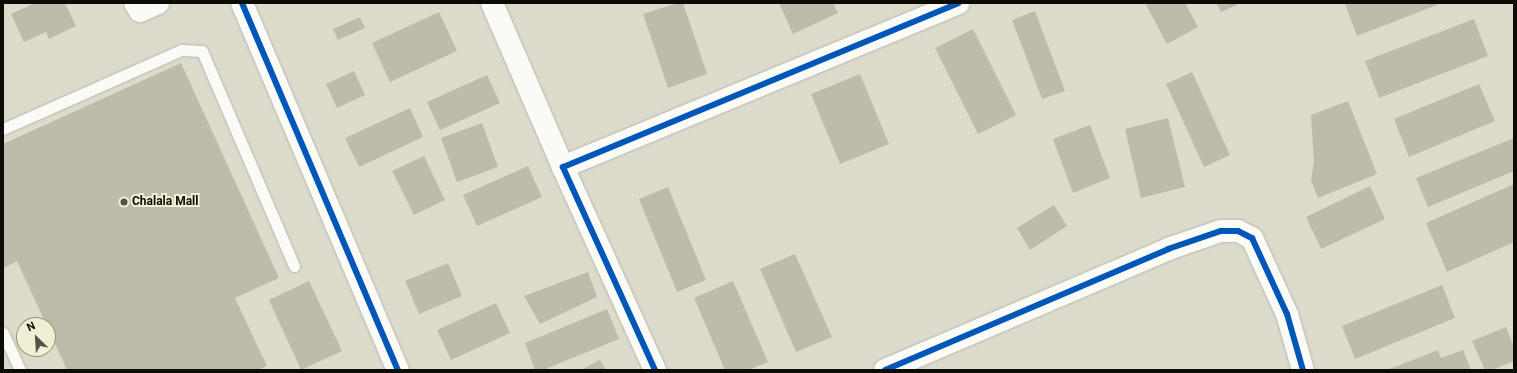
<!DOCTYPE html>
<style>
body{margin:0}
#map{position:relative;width:1517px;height:373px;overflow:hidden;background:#dddbcc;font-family:Roboto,sans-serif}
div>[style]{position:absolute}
.building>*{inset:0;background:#bdbcab}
.roads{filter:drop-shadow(0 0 1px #b9b8ac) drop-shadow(0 0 1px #b9b8ac)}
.lane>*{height:11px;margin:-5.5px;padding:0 5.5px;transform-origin:5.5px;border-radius:5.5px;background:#fafaf7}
.street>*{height:22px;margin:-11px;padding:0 11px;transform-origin:11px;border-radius:11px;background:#fafaf7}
.cycleway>*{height:6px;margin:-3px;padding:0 3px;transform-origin:3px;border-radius:3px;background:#0057b8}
.dots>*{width:11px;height:11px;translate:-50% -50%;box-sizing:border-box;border:2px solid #f0eed3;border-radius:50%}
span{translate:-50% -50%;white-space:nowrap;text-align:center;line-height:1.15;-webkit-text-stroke:4px #f0eed3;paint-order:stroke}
.poi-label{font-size:12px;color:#0d0c04;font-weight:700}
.left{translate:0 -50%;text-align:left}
.frame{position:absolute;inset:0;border:4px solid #0d0c04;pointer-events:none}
.north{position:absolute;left:16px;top:317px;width:40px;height:40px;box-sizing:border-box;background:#f0eed3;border:1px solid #959480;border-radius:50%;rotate:335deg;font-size:11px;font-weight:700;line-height:16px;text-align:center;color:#0d0c04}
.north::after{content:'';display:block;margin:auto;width:14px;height:18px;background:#56544a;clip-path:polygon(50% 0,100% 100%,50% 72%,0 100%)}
</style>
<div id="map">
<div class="building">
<div style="clip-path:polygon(35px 3px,65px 3px,76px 26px,49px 39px,46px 32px,24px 42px,11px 14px)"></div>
<div style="clip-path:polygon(677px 3px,683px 3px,707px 74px,668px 88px,643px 14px)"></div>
<div style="clip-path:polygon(779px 3px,833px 3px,838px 13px,793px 34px)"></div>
<div style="clip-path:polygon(1145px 3px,1185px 3px,1198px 27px,1167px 44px)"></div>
<div style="clip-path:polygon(1216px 3px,1241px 3px,1221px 12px)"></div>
<div style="clip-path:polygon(1349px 3px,1442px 3px,1357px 36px,1345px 4px)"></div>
<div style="clip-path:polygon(1035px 11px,1065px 91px,1042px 99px,1012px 20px)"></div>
<div style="clip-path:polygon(439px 12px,457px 51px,390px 82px,372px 43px)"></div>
<div style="clip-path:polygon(360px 17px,365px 28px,338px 40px,333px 29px)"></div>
<div style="clip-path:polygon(1474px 19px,1488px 56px,1379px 98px,1365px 61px)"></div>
<div style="clip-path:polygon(973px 29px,1016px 115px,978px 134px,935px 48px)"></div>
<div style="clip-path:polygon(181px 63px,279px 278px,235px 298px,267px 366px,258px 370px,67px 370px,17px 261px,4px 268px,3px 266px,3px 144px)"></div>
<div style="clip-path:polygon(354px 71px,365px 95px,337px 108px,326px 84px)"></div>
<div style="clip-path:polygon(1192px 72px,1230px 155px,1204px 167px,1166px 84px)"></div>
<div style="clip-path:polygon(860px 74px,889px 144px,840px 164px,811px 94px)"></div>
<div style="clip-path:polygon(487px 75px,500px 103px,440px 130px,427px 102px)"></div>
<div style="clip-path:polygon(1479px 84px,1495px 121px,1409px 157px,1394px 119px)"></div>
<div style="clip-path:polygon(1348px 101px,1377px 174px,1318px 198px,1311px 180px,1314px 162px,1311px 115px)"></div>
<div style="clip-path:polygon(410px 108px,423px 137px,359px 167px,345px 138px)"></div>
<div style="clip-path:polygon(1168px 118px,1185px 187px,1141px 198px,1125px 129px)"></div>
<div style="clip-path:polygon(482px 123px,498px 167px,457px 182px,441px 138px)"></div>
<div style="clip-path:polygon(1090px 125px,1110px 178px,1073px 193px,1053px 139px)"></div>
<div style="clip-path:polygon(1514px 138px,1514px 171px,1428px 207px,1416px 178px)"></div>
<div style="clip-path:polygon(424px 156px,445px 200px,414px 215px,392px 171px)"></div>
<div style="clip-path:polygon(528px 166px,542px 197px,477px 226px,463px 195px)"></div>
<div style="clip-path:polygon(1514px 184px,1514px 242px,1447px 272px,1426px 223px)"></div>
<div style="clip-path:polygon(1370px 186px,1385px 219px,1321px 249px,1306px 217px)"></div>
<div style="clip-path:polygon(668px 187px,706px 280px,677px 292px,639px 199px)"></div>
<div style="clip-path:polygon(1054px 205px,1067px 226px,1030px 250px,1017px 228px)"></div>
<div style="clip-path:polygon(795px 254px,832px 337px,796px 352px,760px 269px)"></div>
<div style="clip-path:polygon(448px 263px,462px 296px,419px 314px,405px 281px)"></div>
<div style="clip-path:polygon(588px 272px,597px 297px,540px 324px,524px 296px)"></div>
<div style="clip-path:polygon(309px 281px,342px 351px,301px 370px,269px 300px)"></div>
<div style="clip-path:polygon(733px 281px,768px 362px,748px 370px,725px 370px,694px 298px)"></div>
<div style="clip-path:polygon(1442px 285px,1455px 318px,1355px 359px,1342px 326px)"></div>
<div style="clip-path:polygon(496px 303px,510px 333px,451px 360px,437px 330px)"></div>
<div style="clip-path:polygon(607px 309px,619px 339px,543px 370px,535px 370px,525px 343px)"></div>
<div style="clip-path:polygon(1506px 327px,1514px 347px,1514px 361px,1492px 370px,1485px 370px,1472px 341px)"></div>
<div style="clip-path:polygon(1438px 350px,1441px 358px,1463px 350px,1471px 370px,1387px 370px)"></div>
<div style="clip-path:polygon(600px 360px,606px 370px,581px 370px)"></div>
</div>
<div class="roads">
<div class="lane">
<div style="left:3px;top:129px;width:195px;rotate:-23.9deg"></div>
<div style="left:181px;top:50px;width:21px;rotate:3deg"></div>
<div style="left:202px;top:51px;width:234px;rotate:66.8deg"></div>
<div style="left:3px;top:333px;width:41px;rotate:65.3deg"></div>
</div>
<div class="street">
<div style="left:135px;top:3px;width:9px;rotate:58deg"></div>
<div style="left:140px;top:11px;width:20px;rotate:-24deg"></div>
<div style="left:242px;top:3px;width:399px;rotate:67deg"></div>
<div style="left:492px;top:3px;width:179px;rotate:66.6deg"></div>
<div style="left:655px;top:370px;width:223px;rotate:-114.4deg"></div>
<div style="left:563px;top:167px;width:428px;rotate:-22.5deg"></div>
<div style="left:885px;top:370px;width:308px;rotate:-23.1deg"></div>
<div style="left:1168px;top:249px;width:56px;rotate:-18.8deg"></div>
<div style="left:1221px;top:231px;width:17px"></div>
<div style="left:1238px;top:231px;width:16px;rotate:27deg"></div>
<div style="left:1252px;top:238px;width:84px;rotate:65.3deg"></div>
<div style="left:1287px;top:314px;width:58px;rotate:74.1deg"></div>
</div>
</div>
<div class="cycleway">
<div style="left:242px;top:3px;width:399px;rotate:67deg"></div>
<div style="left:655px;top:370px;width:223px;rotate:-114.4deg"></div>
<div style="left:563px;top:167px;width:428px;rotate:-22.5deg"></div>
<div style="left:885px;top:370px;width:308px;rotate:-23.1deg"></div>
<div style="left:1168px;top:249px;width:56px;rotate:-18.8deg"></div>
<div style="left:1221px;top:231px;width:17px"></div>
<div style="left:1238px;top:231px;width:16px;rotate:27deg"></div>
<div style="left:1252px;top:238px;width:84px;rotate:65.3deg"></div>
<div style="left:1287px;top:314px;width:58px;rotate:74.1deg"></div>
</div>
<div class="dots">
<div style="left:124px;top:202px;background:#56544a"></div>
</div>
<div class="poi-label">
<span class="left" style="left:132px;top:202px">Chalala Mall</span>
</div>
<div class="frame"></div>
<div class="north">N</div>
</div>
